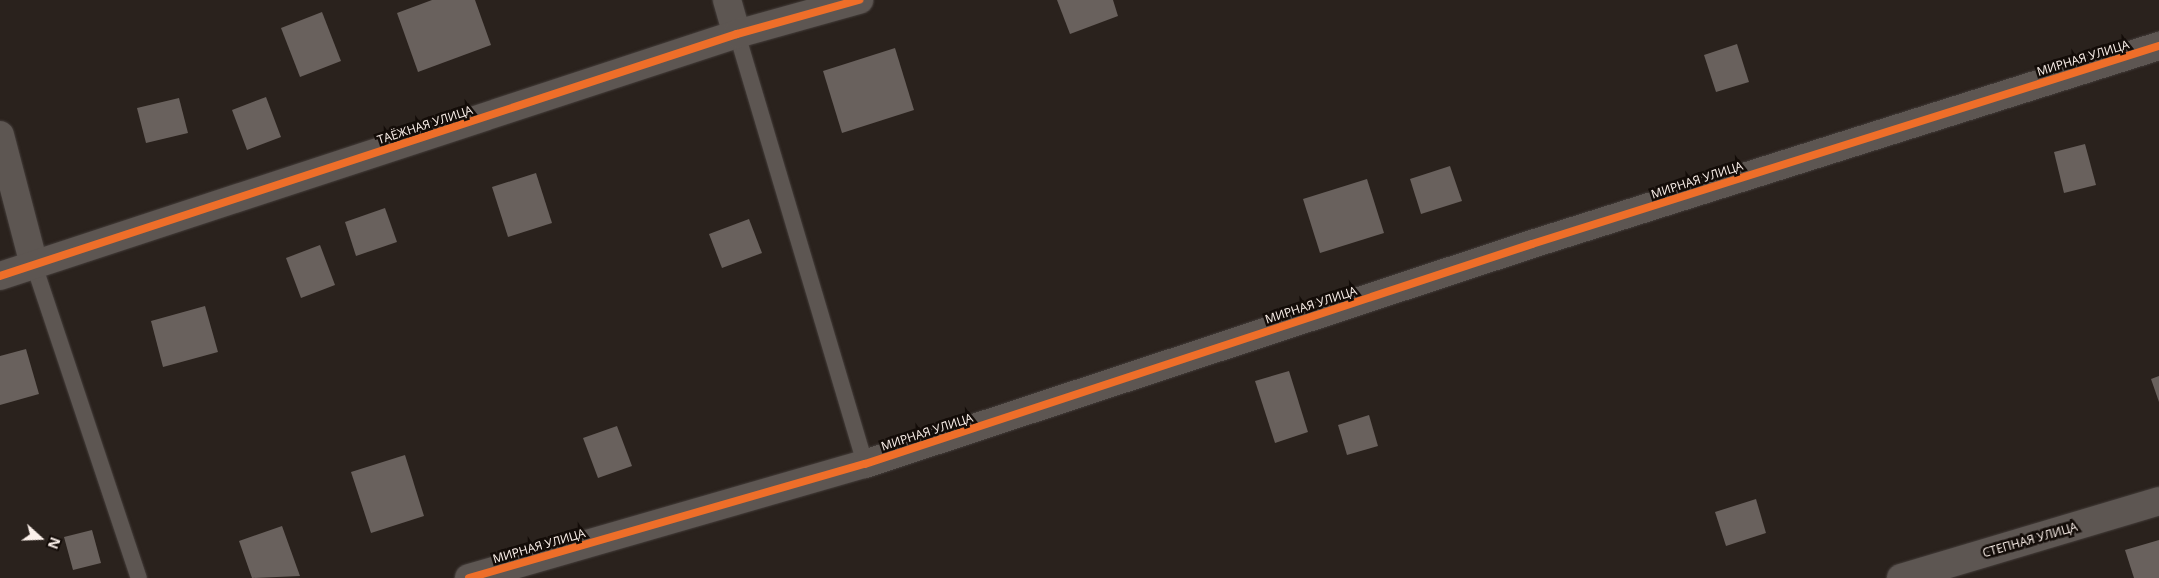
<!DOCTYPE html>
<meta charset="utf-8">
<style>
body{margin:0}
#map{position:relative;width:2159px;height:578px;overflow:hidden;background:#2a221d;font-family:"Open Sans",sans-serif}
div>[style]{position:absolute}
.building>*{inset:0;background:#69615d}
.roads{filter:drop-shadow(0 0 1px #443d3a) drop-shadow(0 0 1px #443d3a)}
.service>*{height:16px;margin:-8px;padding:0 8px;transform-origin:8px;border-radius:8px;background:#5d5652}
.minor>*{height:28px;margin:-14px;padding:0 14px;transform-origin:14px;border-radius:14px;background:#5d5652}
.cycleway>*{height:8px;margin:-4px;padding:0 4px;transform-origin:4px;border-radius:4px;background:#ee6e29}
span{translate:-50% -50%;white-space:nowrap;text-align:center;line-height:1.15;-webkit-text-stroke:5px #130c08;paint-order:stroke}
.street-label{font-size:12px;color:#fcf1eb}
.north{position:absolute;left:15px;top:513px;width:50px;height:50px;-webkit-text-stroke:4px #130c08;paint-order:stroke;rotate:110deg;font-size:14px;font-weight:700;line-height:20px;text-align:center;color:#fcf1eb}
.north::after{content:'';display:block;margin:auto;width:18px;height:22px;background:#fcf1eb;clip-path:polygon(50% 0,100% 100%,50% 72%,0 100%)}
</style>
<div id="map">
<div class="building">
<div style="clip-path:polygon(432px 0,475px 0,491px 45px,418px 72px,397px 13px)"></div>
<div style="clip-path:polygon(1057px 0,1113px 0,1118px 16px,1070px 34px)"></div>
<div style="clip-path:polygon(322px 12px,341px 61px,300px 77px,281px 28px)"></div>
<div style="clip-path:polygon(1737px 44px,1749px 82px,1716px 92px,1704px 55px)"></div>
<div style="clip-path:polygon(895px 48px,914px 110px,842px 133px,823px 71px)"></div>
<div style="clip-path:polygon(266px 97px,281px 137px,247px 150px,232px 110px)"></div>
<div style="clip-path:polygon(179px 98px,188px 133px,146px 143px,137px 108px)"></div>
<div style="clip-path:polygon(2085px 144px,2096px 185px,2064px 193px,2054px 152px)"></div>
<div style="clip-path:polygon(1450px 166px,1462px 201px,1421px 214px,1410px 179px)"></div>
<div style="clip-path:polygon(536px 173px,552px 223px,508px 237px,492px 187px)"></div>
<div style="clip-path:polygon(1367px 179px,1384px 233px,1320px 253px,1303px 199px)"></div>
<div style="clip-path:polygon(385px 208px,397px 242px,356px 256px,345px 222px)"></div>
<div style="clip-path:polygon(749px 219px,762px 253px,722px 268px,709px 234px)"></div>
<div style="clip-path:polygon(320px 245px,335px 285px,301px 298px,286px 258px)"></div>
<div style="clip-path:polygon(205px 306px,218px 352px,163px 367px,151px 321px)"></div>
<div style="clip-path:polygon(26px 349px,39px 394px,0 405px,0 356px)"></div>
<div style="clip-path:polygon(1289px 371px,1308px 432px,1275px 443px,1255px 381px)"></div>
<div style="clip-path:polygon(2159px 376px,2159px 402px,2151px 379px)"></div>
<div style="clip-path:polygon(1369px 415px,1378px 446px,1347px 455px,1338px 425px)"></div>
<div style="clip-path:polygon(617px 426px,632px 466px,598px 478px,583px 438px)"></div>
<div style="clip-path:polygon(405px 455px,424px 516px,371px 533px,351px 472px)"></div>
<div style="clip-path:polygon(1756px 499px,1766px 533px,1726px 546px,1715px 512px)"></div>
<div style="clip-path:polygon(282px 526px,300px 576px,252px 578px,239px 541px)"></div>
<div style="clip-path:polygon(92px 530px,101px 563px,73px 570px,64px 537px)"></div>
<div style="clip-path:polygon(2159px 540px,2159px 578px,2134px 578px,2125px 550px)"></div>
</div>
<div class="roads">
<div class="service">
<div style="left:737px;top:34px;width:449px;rotate:73.4deg"></div>
<div style="left:34px;top:265px;width:330px;rotate:71.5deg"></div>
</div>
<div class="minor">
<div style="left:727px;top:0;width:35px;rotate:74deg"></div>
<div style="left:0;top:135px;width:134px;rotate:75.3deg"></div>
<div style="left:0;top:276px;width:776px;rotate:-18.18deg"></div>
<div style="left:737px;top:34px;width:127px;rotate:-15.6deg"></div>
<div style="left:469px;top:578px;width:412px;rotate:-16.1deg"></div>
<div style="left:865px;top:464px;width:702px;rotate:-18.25deg"></div>
<div style="left:1532px;top:244px;width:658px;rotate:-17.53deg"></div>
<div style="left:1901px;top:578px;width:269px;rotate:-16.6deg"></div>
</div>
</div>
<div class="cycleway">
<div style="left:0;top:276px;width:776px;rotate:-18.18deg"></div>
<div style="left:737px;top:34px;width:127px;rotate:-15.6deg"></div>
<div style="left:469px;top:578px;width:412px;rotate:-16.1deg"></div>
<div style="left:865px;top:464px;width:702px;rotate:-18.25deg"></div>
<div style="left:1532px;top:244px;width:658px;rotate:-17.53deg"></div>
</div>
<div class="street-label">
<span style="left:2083px;top:58px;rotate:-17deg">МИРНАЯ УЛИЦА</span>
<span style="left:425px;top:125px;rotate:-18deg">ТАЁЖНАЯ УЛИЦА</span>
<span style="left:1697px;top:180px;rotate:-18deg">МИРНАЯ УЛИЦА</span>
<span style="left:1311px;top:305px;rotate:-18deg">МИРНАЯ УЛИЦА</span>
<span style="left:927px;top:432px;rotate:-18deg">МИРНАЯ УЛИЦА</span>
<span style="left:2030px;top:540px;rotate:-16deg">СТЕПНАЯ УЛИЦА</span>
<span style="left:539px;top:546px;rotate:-16deg">МИРНАЯ УЛИЦА</span>
</div>
<div class="north">N</div>
</div>
